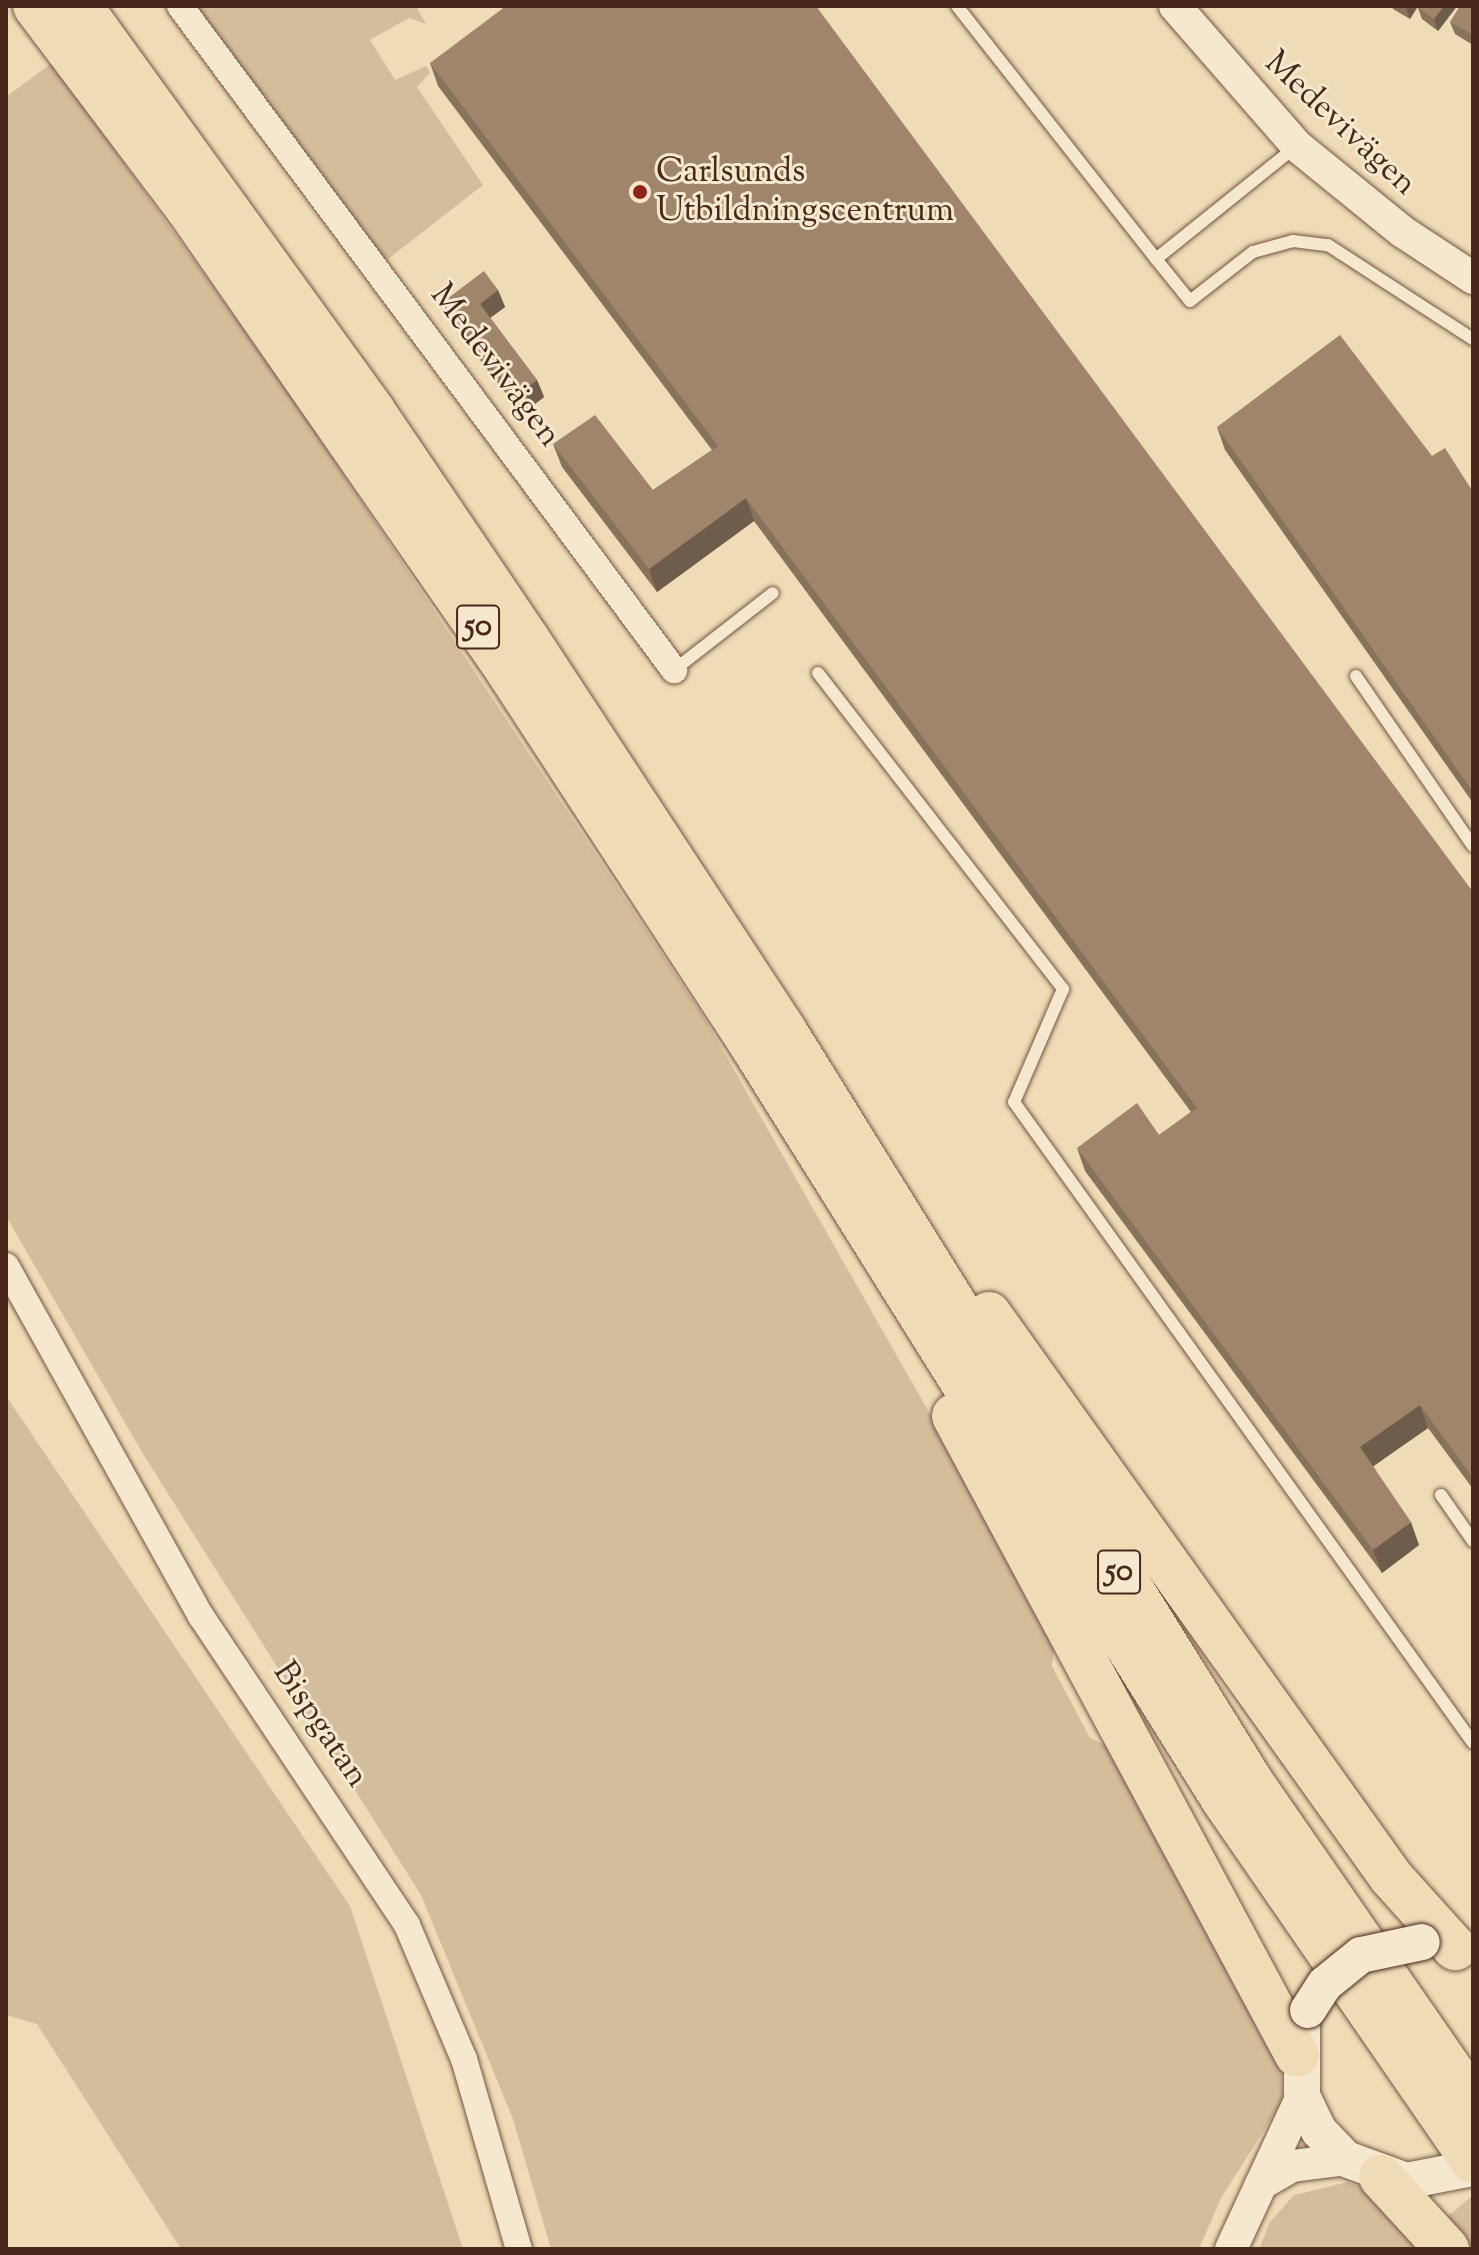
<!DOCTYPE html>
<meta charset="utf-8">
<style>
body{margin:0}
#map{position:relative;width:1479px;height:2255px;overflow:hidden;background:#efdbb5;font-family:"Sorts Mill Goudy",serif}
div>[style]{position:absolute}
.green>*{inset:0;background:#d3bd9b}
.roads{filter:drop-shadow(0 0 2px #725542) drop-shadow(0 0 2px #725542)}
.service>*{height:12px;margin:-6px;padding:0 6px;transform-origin:6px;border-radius:6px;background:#f5e8cf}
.minor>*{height:26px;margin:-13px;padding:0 13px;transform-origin:13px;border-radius:13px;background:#f5e8cf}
.tertiary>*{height:32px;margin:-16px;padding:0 16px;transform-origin:16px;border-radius:16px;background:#f5e8cf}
.secondary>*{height:36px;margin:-18px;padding:0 18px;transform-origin:18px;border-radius:18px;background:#f5e8cf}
.trunk>*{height:44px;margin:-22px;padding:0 22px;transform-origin:22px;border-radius:22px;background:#efdbb5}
.bridges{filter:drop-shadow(0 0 2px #49281b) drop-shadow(0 0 2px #49281b)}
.secondary-bridge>*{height:36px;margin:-18px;padding:0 18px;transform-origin:18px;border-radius:18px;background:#f5e8cf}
.wall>*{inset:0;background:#89725c}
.shaded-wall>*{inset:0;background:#6f5d4b}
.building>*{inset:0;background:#9f856b}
.dots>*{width:22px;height:22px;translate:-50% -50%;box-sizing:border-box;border:4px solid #f5e8cf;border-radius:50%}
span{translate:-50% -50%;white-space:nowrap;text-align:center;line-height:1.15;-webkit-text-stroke:6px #f5e8cf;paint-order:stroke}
.shield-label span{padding:2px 6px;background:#f5e8cf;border:2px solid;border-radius:6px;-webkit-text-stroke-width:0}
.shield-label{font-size:32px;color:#49281b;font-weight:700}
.street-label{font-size:34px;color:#49281b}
.poi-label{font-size:34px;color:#49281b}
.left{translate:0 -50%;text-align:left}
.frame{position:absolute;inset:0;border:8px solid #49281b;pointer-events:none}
</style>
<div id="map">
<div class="green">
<div style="clip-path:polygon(174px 6px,416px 6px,426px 24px,409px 18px,370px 40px,395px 80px,426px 66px,430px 73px,417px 87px,483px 185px,374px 270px)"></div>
<div style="clip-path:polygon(52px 63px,295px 401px,705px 1019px,1056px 1635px,1052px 1666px,1090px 1738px,1120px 1752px,1280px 2050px,1282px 2102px,1221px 2198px,1199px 2249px,551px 2249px,513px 2119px,421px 1895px,143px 1454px,6px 1216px,6px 97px)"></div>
<div style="clip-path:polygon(6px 1396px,350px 1906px,463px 2249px,181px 2249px,37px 2024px,6px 2015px)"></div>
<div style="clip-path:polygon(1348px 2182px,1366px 2190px,1419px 2241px,1473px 2195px,1473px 2249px,1259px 2249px,1270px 2222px,1294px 2195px)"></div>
</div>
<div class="roads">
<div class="service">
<div style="left:957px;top:6px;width:322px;rotate:51.8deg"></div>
<div style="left:1156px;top:259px;width:177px;rotate:-38.8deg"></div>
<div style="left:1156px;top:259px;width:54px;rotate:51deg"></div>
<div style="left:1190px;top:301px;width:80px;rotate:-37.9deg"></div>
<div style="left:1253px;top:252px;width:41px;rotate:-15.4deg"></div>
<div style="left:1293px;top:241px;width:35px;rotate:7deg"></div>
<div style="left:1328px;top:245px;width:173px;rotate:33deg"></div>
<div style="left:674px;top:670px;width:125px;rotate:-37.9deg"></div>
<div style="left:818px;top:673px;width:400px;rotate:52.2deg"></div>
<div style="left:1063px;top:989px;width:123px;rotate:113.4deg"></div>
<div style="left:1014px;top:1102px;width:788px;rotate:54.39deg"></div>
<div style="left:1356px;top:676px;width:206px;rotate:55.5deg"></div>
<div style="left:1441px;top:1495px;width:56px;rotate:55.2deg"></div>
</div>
<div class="minor">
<div style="left:180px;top:6px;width:828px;rotate:53.35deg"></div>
<div style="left:6px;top:1266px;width:401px;rotate:60.9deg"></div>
<div style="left:201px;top:1616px;width:371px;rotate:56.3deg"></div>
<div style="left:407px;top:1925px;width:146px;rotate:67deg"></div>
<div style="left:464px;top:2059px;width:198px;rotate:73.9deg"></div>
</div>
<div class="tertiary">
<div style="left:1175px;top:6px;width:186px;rotate:48.9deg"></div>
<div style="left:1297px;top:146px;width:136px;rotate:39.1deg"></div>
<div style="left:1403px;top:232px;width:84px;rotate:33.3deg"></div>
<div style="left:1261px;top:2184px;width:36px;rotate:-30deg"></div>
<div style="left:1292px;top:2166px;width:54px;rotate:-7.4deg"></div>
<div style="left:1231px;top:2249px;width:169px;rotate:-65.1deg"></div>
</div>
<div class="secondary">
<div style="left:1302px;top:2027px;width:69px;rotate:90deg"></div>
<div style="left:1302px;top:2096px;width:39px;rotate:64deg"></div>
<div style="left:1319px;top:2131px;width:39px;rotate:46deg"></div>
<div style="left:1346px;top:2159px;width:64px;rotate:20.1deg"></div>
<div style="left:1406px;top:2181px;width:68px;rotate:-11deg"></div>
</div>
<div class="trunk">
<div style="left:35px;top:6px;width:254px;rotate:53deg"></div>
<div style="left:188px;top:209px;width:548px;rotate:55.27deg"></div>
<div style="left:500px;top:659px;width:463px;rotate:56.9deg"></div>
<div style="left:753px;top:1047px;width:887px;rotate:57.99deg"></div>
<div style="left:1223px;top:1799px;width:440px;rotate:55.4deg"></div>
<div style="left:80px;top:6px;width:500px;rotate:54.1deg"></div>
<div style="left:373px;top:411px;width:277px;rotate:55.9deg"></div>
<div style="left:528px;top:640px;width:467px;rotate:56.7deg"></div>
<div style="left:784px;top:1030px;width:887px;rotate:58.14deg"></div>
<div style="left:1252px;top:1783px;width:388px;rotate:55.3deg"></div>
<div style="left:989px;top:1314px;width:692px;rotate:54.47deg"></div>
<div style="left:1391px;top:1877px;width:96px;rotate:48deg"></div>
<div style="left:954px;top:1416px;width:725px;rotate:61.77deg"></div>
<div style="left:1381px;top:2177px;width:98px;rotate:47.5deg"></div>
</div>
</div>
<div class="bridges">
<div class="secondary-bridge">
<div style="left:1308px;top:2010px;width:31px;rotate:-57deg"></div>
<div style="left:1325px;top:1984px;width:46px;rotate:-38.9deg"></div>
<div style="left:1361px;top:1955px;width:62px;rotate:-12deg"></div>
</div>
</div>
<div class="wall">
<div style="clip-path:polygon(1392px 6px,1418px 6px,1410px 19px,1393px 9px)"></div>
<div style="clip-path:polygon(1419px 6px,1457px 6px,1438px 31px,1422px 19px,1418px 8px)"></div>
<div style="clip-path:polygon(1473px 6px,1473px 45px,1455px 34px,1450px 22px)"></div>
<div style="clip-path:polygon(430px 63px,1473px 892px,1473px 1489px,1428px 1428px,1373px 1466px,1419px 1545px,1382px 1573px,1085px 1171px,1077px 1148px,1159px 1135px,1191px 1112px,754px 521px,657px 592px,562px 467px,553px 444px,653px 490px,712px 450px,438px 86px)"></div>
<div style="clip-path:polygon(498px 290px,505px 307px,490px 318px,537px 380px,544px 397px,522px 414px,449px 320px,443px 302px)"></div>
<div style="clip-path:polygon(1217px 427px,1432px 456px,1473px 492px,1473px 803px,1225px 450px)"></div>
</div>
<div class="shaded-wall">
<div style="clip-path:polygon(1407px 6px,1418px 6px,1410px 19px,1406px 8px)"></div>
<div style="clip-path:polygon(1444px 6px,1457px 6px,1438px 31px,1434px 19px)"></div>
<div style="clip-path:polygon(498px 290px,505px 307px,486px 321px,480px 304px)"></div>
<div style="clip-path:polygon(537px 380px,544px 397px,522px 414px,515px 397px)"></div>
<div style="clip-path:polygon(746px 498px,754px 521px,657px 592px,649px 569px)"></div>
<div style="clip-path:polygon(1420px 1405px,1428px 1428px,1368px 1470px,1360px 1447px)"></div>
<div style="clip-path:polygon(1411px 1522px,1419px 1545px,1382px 1573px,1373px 1550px)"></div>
</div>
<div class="building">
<div style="clip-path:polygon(506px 6px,816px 6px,1473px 892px,1473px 1478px,1420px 1405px,1360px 1447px,1411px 1522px,1373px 1550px,1077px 1148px,1137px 1103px,1159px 1135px,1197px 1108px,746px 498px,649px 569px,553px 444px,595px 415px,653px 490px,718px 446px,430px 63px)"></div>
<div style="clip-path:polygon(1419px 6px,1444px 6px,1434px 19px,1418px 8px)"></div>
<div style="clip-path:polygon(1460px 6px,1473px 6px,1473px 35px,1450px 22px)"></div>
<div style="clip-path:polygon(484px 271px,498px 290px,480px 304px,537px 380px,515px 397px,443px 302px)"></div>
<div style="clip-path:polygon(1340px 335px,1432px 456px,1445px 448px,1473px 492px,1473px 792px,1217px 427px)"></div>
</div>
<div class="dots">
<div style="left:640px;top:192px;background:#8f2418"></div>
</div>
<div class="shield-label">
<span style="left:478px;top:627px">50</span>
<span style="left:1119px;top:1572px">50</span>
</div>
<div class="street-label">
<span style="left:1340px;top:124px;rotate:43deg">Medevivägen</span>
<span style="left:495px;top:366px;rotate:53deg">Medevivägen</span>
<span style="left:320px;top:1725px;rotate:56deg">Bispgatan</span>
</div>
<div class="poi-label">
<span class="left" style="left:656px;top:192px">Carlsunds<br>Utbildningscentrum</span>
</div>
<div class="frame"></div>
</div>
